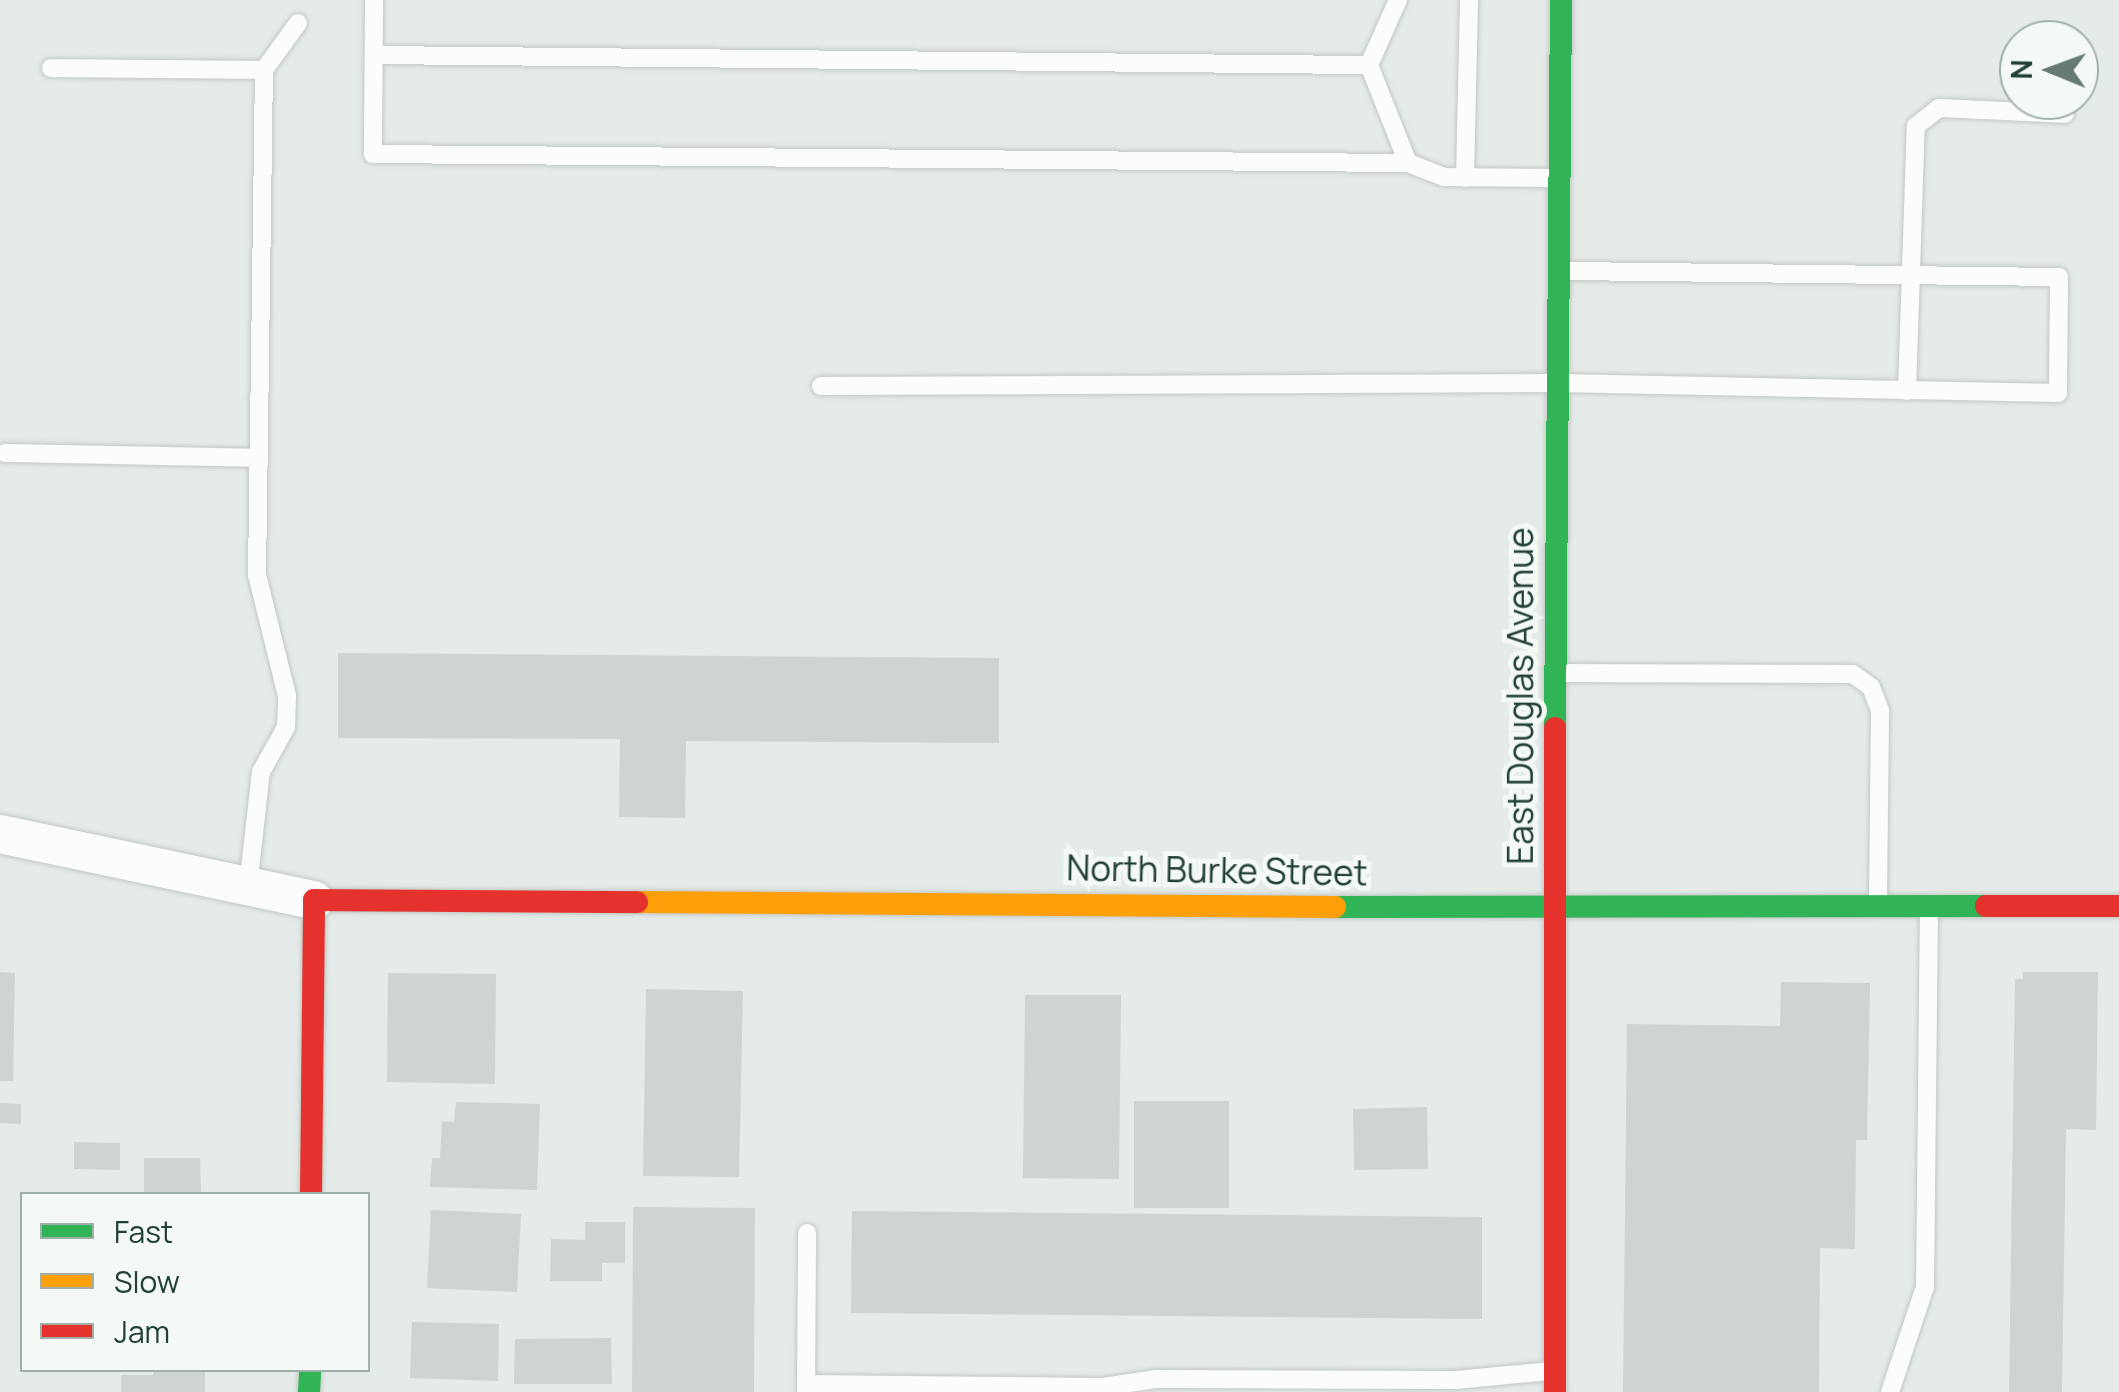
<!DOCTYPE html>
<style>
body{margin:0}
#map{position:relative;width:2119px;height:1392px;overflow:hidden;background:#e5ebe8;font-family:Manrope,sans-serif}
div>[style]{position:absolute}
.building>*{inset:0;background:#ced4d1}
.roads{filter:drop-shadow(0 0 2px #c2c8c5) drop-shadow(0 0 2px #c2c8c5)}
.lane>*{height:18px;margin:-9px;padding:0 9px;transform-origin:9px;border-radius:9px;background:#fbfcfc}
.street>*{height:38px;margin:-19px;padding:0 19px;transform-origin:19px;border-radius:19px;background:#fbfcfc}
.fast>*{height:22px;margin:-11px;padding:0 11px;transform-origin:11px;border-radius:11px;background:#30b455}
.slow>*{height:22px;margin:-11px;padding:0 11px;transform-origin:11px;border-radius:11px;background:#ff9f0a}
.jam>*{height:22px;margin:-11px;padding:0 11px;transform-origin:11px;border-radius:11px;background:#e5322d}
span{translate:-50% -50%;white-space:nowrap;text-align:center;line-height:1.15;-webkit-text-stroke:10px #f4f9f6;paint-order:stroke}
.street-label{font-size:35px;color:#223f35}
.legend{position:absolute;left:20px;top:1192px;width:350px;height:180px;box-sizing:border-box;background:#f4f9f6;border:2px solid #a0afa9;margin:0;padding:12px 18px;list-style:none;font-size:30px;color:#223f35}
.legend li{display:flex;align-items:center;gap:20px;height:50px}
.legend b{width:50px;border:2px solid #a0afa9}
.north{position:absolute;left:1999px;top:20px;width:100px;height:100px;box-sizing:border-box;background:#f4f9f6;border:2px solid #a0afa9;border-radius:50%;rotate:271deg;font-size:28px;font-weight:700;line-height:40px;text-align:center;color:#223f35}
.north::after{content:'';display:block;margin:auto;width:35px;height:45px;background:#667b74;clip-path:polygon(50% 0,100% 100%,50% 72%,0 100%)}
</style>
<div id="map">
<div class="building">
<div style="clip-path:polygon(338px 653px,999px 658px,999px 743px,686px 741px,685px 818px,619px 817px,620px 739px,338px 738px)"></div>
<div style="clip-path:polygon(0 972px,15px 973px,13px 1081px,0 1081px)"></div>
<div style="clip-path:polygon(2023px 972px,2098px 972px,2096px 1130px,2066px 1129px,2062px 1392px,2009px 1392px,2015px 979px,2023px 979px)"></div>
<div style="clip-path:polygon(388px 973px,496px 974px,495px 1084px,387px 1082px)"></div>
<div style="clip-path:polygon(1781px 982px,1870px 983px,1867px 1140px,1856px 1140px,1855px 1249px,1820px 1248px,1819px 1392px,1623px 1392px,1627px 1024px,1780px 1026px)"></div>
<div style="clip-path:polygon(646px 989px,743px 991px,739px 1177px,643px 1176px)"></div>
<div style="clip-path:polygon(1025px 995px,1121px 995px,1119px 1179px,1023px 1178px)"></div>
<div style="clip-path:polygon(1134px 1101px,1229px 1101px,1229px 1208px,1134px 1208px)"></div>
<div style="clip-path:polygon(456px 1102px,540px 1104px,537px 1190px,430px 1187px,432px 1158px,440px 1158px,442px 1121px,454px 1122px)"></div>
<div style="clip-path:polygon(0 1103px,21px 1104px,21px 1124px,0 1123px)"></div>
<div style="clip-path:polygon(1427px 1107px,1428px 1169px,1354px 1170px,1353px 1109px)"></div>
<div style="clip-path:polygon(74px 1142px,120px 1143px,120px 1170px,74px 1169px)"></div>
<div style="clip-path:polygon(144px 1158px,200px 1158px,201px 1194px,144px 1194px)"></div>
<div style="clip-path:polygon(633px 1207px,755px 1208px,754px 1392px,632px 1392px)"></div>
<div style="clip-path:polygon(431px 1210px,521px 1214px,517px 1292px,427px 1288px)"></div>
<div style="clip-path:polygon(852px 1211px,1482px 1217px,1482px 1319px,851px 1313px)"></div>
<div style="clip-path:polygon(585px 1222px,625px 1222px,625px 1263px,602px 1263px,602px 1281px,550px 1281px,551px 1239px,585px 1240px)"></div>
<div style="clip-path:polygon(412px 1322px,499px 1324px,498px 1381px,410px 1378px)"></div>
<div style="clip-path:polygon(611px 1338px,612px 1384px,514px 1384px,515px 1339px)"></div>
<div style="clip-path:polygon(153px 1370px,205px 1370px,205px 1392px,121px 1392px,121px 1375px,153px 1375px)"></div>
</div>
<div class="roads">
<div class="lane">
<div style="left:374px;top:0;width:154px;rotate:90.4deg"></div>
<div style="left:373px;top:154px;width:1035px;rotate:0.5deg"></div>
<div style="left:1408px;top:163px;width:39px;rotate:21deg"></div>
<div style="left:1444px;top:177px;width:111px;rotate:0.5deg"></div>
<div style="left:374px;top:55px;width:995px;rotate:0.58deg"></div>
<div style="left:1369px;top:65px;width:71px;rotate:-66deg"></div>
<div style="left:1369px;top:65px;width:105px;rotate:68.3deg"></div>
<div style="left:51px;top:68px;width:213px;rotate:0.5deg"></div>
<div style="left:1465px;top:178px;width:178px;rotate:-88.7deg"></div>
<div style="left:821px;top:386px;width:737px;rotate:-0.23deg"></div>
<div style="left:1558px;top:383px;width:500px;rotate:1.15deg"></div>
<div style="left:2058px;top:393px;width:116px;rotate:-89.5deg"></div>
<div style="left:2059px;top:277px;width:496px;rotate:-179.3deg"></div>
<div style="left:1907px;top:391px;width:265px;rotate:-88.1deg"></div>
<div style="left:1916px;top:126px;width:29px;rotate:-38deg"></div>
<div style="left:1939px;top:108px;width:126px;rotate:2.7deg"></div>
<div style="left:5px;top:453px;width:253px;rotate:1.1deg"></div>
<div style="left:1561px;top:673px;width:292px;rotate:0.2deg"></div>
<div style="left:1853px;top:674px;width:22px;rotate:36deg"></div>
<div style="left:1871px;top:687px;width:26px;rotate:69deg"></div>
<div style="left:1880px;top:711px;width:194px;rotate:90.6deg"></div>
<div style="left:248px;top:887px;width:116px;rotate:-83.6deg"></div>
<div style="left:261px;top:772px;width:51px;rotate:-60.9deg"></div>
<div style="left:286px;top:727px;width:31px;rotate:-88deg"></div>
<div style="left:287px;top:696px;width:125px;rotate:-103.9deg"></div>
<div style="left:257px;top:575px;width:505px;rotate:-89.21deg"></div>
<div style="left:264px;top:70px;width:58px;rotate:-54.1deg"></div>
<div style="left:806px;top:1384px;width:297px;rotate:0.6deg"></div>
<div style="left:1103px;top:1387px;width:54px;rotate:-8.6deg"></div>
<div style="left:1156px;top:1379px;width:300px;rotate:0.2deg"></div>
<div style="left:1456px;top:1380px;width:93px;rotate:-5.5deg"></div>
<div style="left:806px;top:1392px;width:159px;rotate:-89.6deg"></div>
<div style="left:1890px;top:1392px;width:111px;rotate:-71.6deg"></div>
<div style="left:1925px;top:1287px;width:374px;rotate:-89.4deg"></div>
</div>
<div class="street">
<div style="left:0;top:834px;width:321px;rotate:11.9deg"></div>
</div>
<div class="fast">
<div style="left:1555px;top:728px;width:728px;rotate:-89.53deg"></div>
<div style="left:1335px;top:907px;width:651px;rotate:-0.09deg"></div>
<div style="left:309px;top:1392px;width:22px;rotate:-87deg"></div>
</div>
<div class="slow">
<div style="left:637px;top:902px;width:698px;rotate:0.41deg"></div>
</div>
<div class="jam">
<div style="left:1555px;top:728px;width:664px;rotate:90deg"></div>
<div style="left:1986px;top:906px;width:133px"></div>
<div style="left:311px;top:1194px;width:294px;rotate:-89.4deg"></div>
<div style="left:314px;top:900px;width:323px;rotate:0.4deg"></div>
</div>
</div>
<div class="street-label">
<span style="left:1520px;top:696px;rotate:-90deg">East Douglas Avenue</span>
<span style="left:1217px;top:870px;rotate:1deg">North Burke Street</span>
</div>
<ul class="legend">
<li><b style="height:12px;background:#30b455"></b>Fast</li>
<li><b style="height:12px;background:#ff9f0a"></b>Slow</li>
<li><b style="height:12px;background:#e5322d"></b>Jam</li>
</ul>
<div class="north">N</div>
</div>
